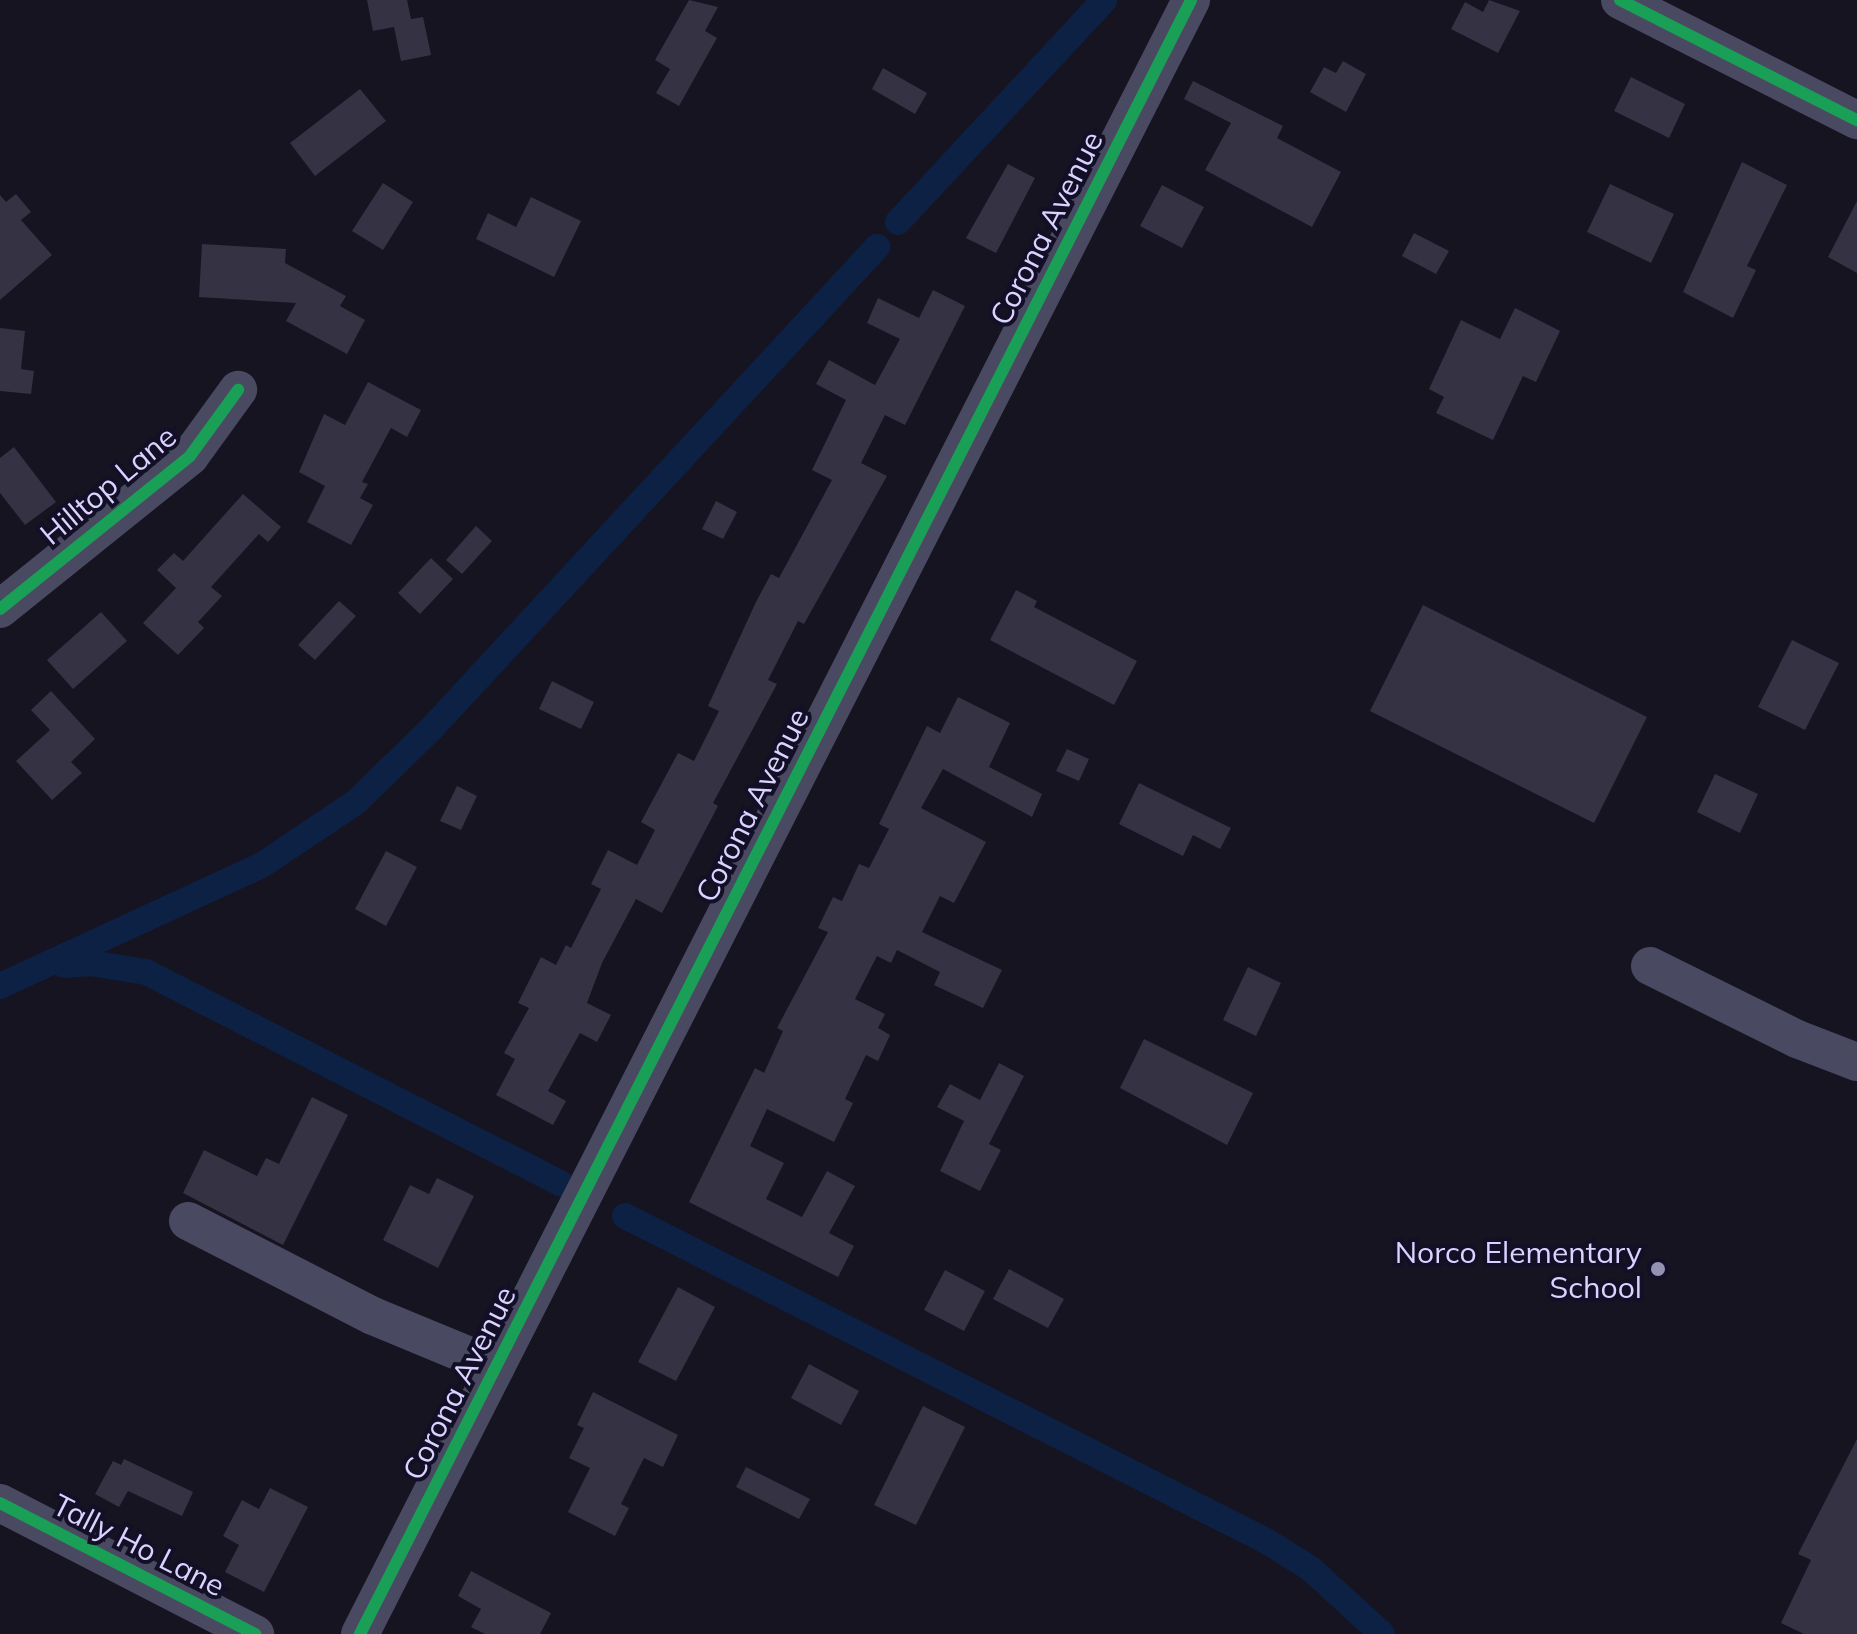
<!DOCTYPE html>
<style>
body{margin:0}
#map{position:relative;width:1857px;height:1634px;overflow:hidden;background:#161421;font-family:Mulish,sans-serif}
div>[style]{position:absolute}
.canal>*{height:26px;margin:-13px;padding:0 13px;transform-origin:13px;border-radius:13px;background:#0d2144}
.building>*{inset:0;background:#343243}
.minor>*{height:38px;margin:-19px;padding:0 19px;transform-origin:19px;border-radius:19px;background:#4a4962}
.cycleway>*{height:12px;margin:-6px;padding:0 6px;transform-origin:6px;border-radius:6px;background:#1a9f57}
.dots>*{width:22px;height:22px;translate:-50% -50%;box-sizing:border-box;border:4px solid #130f26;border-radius:50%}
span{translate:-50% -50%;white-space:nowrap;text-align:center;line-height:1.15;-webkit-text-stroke:8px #130f26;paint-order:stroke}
.street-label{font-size:30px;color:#d9d4ff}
.poi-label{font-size:30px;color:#d9d4ff}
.right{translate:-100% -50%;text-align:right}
</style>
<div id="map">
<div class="canal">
<div style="left:898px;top:222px;width:303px;rotate:-47.1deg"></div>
<div style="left:64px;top:965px;width:26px;rotate:-4deg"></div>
<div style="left:90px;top:963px;width:57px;rotate:9.1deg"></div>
<div style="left:146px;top:972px;width:466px;rotate:27deg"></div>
<div style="left:0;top:986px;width:289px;rotate:-24.8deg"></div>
<div style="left:262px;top:865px;width:113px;rotate:-33.8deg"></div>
<div style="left:356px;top:802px;width:105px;rotate:-44.2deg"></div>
<div style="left:431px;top:729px;width:657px;rotate:-47.22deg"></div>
<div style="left:625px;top:1216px;width:721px;rotate:26.88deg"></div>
<div style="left:1268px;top:1542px;width:51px;rotate:32.1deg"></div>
<div style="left:1311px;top:1569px;width:96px;rotate:42.5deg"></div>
</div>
<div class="building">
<div style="clip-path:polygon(367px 0,407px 0,411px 19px,423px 17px,431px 55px,401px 61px,394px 27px,373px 31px)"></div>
<div style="clip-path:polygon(689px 0,718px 7px,705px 31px,717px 38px,679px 106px,656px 93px,670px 69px,655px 60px)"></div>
<div style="clip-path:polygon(1489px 0,1520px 11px,1498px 53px,1451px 29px,1465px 2px,1483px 12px)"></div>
<div style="clip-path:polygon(1343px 61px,1366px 74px,1346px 112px,1310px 92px,1324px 67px,1336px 73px)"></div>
<div style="clip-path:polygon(883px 68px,927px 93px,915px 114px,872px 89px)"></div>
<div style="clip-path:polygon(1631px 77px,1685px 104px,1669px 138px,1614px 111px)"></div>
<div style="clip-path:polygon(1193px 81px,1283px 126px,1277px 138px,1341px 172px,1312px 227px,1205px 170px,1231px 123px,1184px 99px)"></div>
<div style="clip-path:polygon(360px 89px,386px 121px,315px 176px,290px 143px)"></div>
<div style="clip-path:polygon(1742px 162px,1787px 185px,1747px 266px,1756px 270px,1733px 318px,1683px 292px)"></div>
<div style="clip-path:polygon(1008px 164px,1035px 178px,996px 253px,966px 238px)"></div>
<div style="clip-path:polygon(383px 183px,413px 202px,383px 250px,352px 231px)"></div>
<div style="clip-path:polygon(1610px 184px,1674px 214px,1651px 263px,1587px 232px)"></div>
<div style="clip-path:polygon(1162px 185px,1204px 207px,1182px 248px,1140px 226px)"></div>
<div style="clip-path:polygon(16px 194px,31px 212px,21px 220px,52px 255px,0 300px,0 195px,6px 202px)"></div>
<div style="clip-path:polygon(531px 197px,581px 221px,554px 277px,476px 239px,488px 213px,516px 227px)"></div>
<div style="clip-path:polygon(1857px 201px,1857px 273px,1828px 257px)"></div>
<div style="clip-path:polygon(1414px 233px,1449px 251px,1436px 274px,1402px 256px)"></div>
<div style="clip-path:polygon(202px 244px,286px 249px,285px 263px,346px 296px,340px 306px,365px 320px,347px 354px,286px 321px,296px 303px,199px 297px)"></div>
<div style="clip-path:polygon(933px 290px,965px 306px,905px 425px,885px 415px,861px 463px,887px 476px,804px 624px,798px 621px,768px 680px,777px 684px,713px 803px,718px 806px,662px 913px,636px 899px,602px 963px,587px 1003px,611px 1015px,597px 1042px,580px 1033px,548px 1091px,566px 1101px,553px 1125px,496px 1095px,515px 1059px,504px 1053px,529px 1008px,518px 1003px,541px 957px,556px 965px,566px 945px,571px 948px,601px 889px,591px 884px,608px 850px,637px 865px,655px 830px,641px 822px,678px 753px,694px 761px,719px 711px,708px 706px,756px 602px,771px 574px,779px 578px,832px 480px,812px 470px,846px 400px,816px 384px,829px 360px,875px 385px,900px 339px,867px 323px,878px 298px,919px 318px)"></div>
<div style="clip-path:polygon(1515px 308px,1560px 331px,1536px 382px,1523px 376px,1493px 440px,1436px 413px,1444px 397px,1429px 389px,1461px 320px,1500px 339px)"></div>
<div style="clip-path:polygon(0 328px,25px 331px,21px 369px,34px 371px,31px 394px,0 391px)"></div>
<div style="clip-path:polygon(368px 382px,421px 410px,407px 437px,391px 428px,362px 482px,368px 484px,360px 498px,373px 505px,351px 545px,307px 522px,325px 486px,299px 472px,324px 414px,345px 425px)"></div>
<div style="clip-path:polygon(14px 447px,56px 502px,25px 525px,0 493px,0 458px)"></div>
<div style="clip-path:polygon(243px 494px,281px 527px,268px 542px,259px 534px,211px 587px,222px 596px,198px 622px,204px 628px,178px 655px,143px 623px,176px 588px,157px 570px,174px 553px,183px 561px)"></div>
<div style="clip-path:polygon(716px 501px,737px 512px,723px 539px,702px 529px)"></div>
<div style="clip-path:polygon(476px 526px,492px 541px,462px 574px,446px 560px)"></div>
<div style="clip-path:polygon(431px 558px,453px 579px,420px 614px,398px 593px)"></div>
<div style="clip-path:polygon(1016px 590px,1037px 601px,1034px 607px,1137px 661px,1114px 705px,990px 640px)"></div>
<div style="clip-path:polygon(339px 601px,356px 616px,315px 660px,298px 645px)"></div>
<div style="clip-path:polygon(1423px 605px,1647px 717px,1594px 823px,1370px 711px)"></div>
<div style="clip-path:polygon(101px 612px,127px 641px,73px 689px,47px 660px)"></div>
<div style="clip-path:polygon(1792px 640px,1839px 663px,1805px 730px,1758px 707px)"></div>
<div style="clip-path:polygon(552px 681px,594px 702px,581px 729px,539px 709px)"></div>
<div style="clip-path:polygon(51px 691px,95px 739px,71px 762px,82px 773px,52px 800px,16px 761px,50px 730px,31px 710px)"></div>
<div style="clip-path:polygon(958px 697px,1010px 723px,989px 767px,1042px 794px,1032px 817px,943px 769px,921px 808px,986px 842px,954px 903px,940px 896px,922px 932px,1002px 970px,983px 1008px,934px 985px,940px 972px,897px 950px,891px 963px,877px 956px,855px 999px,885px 1014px,878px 1028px,890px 1035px,878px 1061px,866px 1055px,845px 1099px,853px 1103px,834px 1142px,767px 1109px,750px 1146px,784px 1163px,766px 1199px,802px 1217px,827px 1171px,855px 1186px,829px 1233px,854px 1246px,838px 1277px,689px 1202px,755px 1068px,764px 1073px,783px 1031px,777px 1028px,828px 932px,818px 928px,833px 897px,842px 901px,859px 864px,869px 868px,889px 829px,879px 824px,927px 726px,940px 733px)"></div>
<div style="clip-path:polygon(1067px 749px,1089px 759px,1079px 781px,1056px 771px)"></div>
<div style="clip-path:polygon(1715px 774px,1758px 794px,1740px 833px,1697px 812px)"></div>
<div style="clip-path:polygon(1139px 783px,1231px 828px,1220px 849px,1193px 835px,1183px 856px,1119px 824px)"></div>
<div style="clip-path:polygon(457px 786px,477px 796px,461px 830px,440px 821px)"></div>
<div style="clip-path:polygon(386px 851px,417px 867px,386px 926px,355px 909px)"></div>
<div style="clip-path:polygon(1248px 967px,1281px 983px,1256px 1036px,1223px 1020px)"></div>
<div style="clip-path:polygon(1144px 1039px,1253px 1093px,1227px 1145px,1120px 1088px)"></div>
<div style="clip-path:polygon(999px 1063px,1024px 1076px,989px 1144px,1001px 1150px,980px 1191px,940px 1171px,964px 1121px,937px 1107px,950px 1084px,980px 1100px)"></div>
<div style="clip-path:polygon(312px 1097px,348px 1115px,283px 1245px,183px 1193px,204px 1150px,257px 1176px,266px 1158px,279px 1164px)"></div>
<div style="clip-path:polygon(437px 1178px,474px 1196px,438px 1268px,383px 1240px,410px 1185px,429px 1194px)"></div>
<div style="clip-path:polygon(1009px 1269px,1064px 1299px,1048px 1328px,993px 1299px)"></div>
<div style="clip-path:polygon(945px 1270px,985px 1291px,964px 1331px,924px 1310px)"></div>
<div style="clip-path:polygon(678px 1287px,715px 1307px,676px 1381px,638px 1362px)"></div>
<div style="clip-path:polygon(809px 1364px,859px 1391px,841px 1425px,791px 1398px)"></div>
<div style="clip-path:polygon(593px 1392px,678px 1435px,663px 1467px,644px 1458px,621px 1504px,629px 1508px,615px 1536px,568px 1512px,590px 1468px,569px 1458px,584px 1428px,577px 1425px)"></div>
<div style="clip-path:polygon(923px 1406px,965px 1427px,916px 1525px,874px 1505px)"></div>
<div style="clip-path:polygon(1857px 1439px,1857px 1634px,1804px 1634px,1781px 1623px,1811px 1560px,1798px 1554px)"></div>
<div style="clip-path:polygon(124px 1459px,193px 1492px,182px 1516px,128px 1491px,119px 1507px,95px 1494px,113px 1461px,121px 1465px)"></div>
<div style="clip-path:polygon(746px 1467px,810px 1499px,799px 1519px,736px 1487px)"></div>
<div style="clip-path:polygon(270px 1488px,308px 1507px,264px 1592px,225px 1572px,239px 1545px,223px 1536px,242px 1500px,259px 1509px)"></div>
<div style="clip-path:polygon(471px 1571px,551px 1613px,540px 1634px,485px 1634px,471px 1627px,481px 1609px,458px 1596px)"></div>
</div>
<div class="minor">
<div style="left:1620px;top:0;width:266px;rotate:26.9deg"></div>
<div style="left:0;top:609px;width:244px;rotate:-38.8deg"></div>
<div style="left:190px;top:456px;width:82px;rotate:-54deg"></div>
<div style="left:1650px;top:966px;width:164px;rotate:26.4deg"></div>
<div style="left:1797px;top:1039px;width:64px;rotate:21deg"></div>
<div style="left:188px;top:1221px;width:208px;rotate:27.2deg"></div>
<div style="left:373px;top:1316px;width:133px;rotate:22.5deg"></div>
<div style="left:0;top:1503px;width:287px;rotate:27.2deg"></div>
<div style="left:360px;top:1634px;width:1833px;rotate:-63.04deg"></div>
</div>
<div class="cycleway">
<div style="left:1620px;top:0;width:266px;rotate:26.9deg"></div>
<div style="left:0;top:609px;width:244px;rotate:-38.8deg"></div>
<div style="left:190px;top:456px;width:82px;rotate:-54deg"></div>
<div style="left:0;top:1503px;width:287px;rotate:27.2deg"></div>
<div style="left:360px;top:1634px;width:1833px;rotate:-63.04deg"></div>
</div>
<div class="dots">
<div style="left:1658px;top:1269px;background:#9591b1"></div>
</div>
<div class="street-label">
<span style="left:1046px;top:228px;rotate:-63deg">Corona Avenue</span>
<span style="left:108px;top:485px;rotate:-40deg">Hilltop Lane</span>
<span style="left:752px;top:805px;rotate:-63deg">Corona Avenue</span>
<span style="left:459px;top:1383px;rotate:-63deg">Corona Avenue</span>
<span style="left:139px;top:1545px;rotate:27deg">Tally Ho Lane</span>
</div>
<div class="poi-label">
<span class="right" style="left:1642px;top:1269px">Norco Elementary<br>School</span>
</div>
</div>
